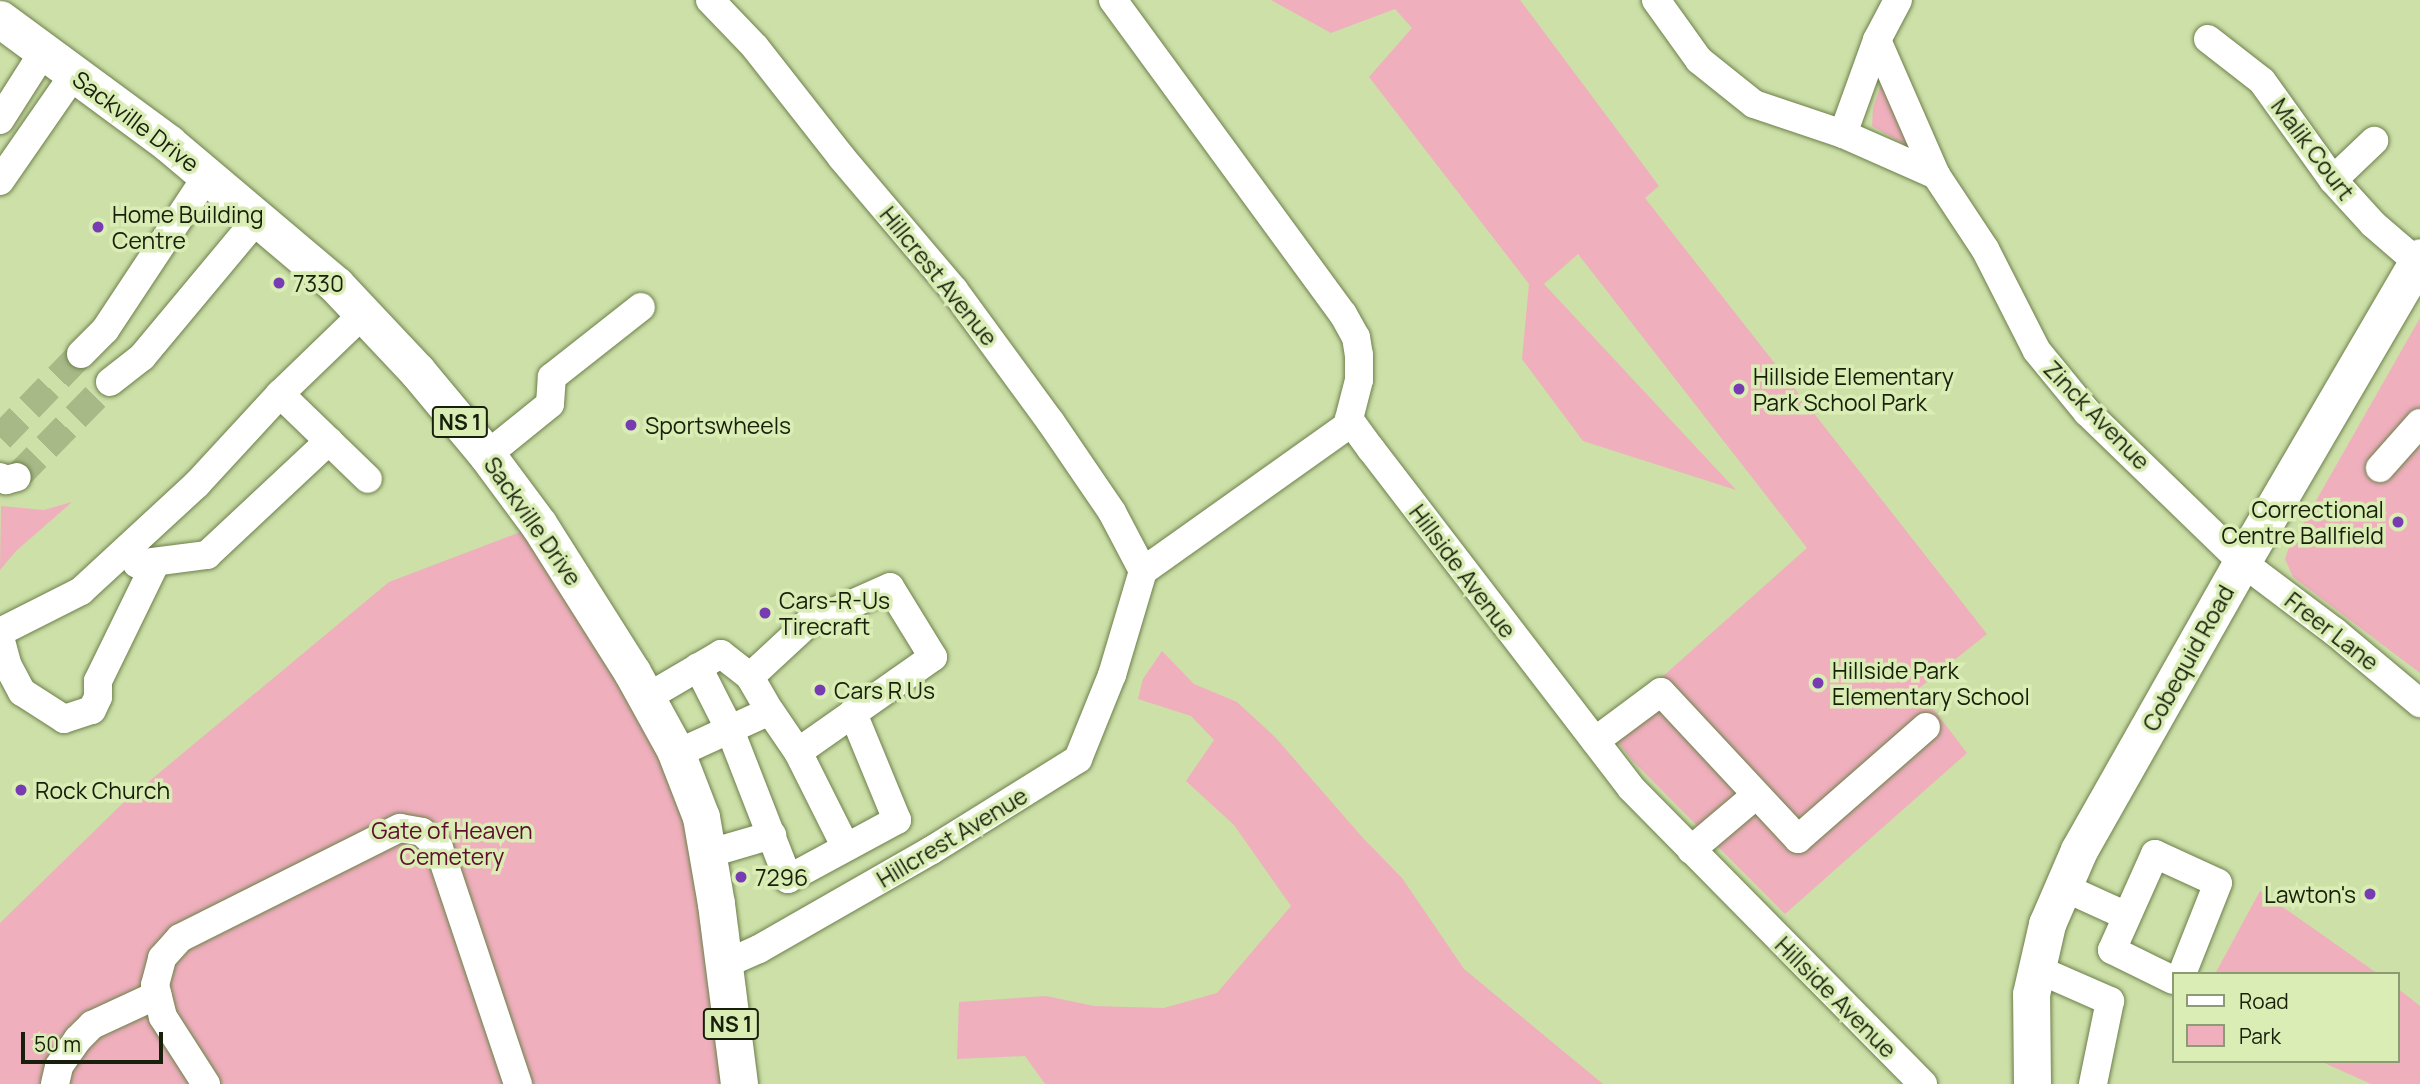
<!DOCTYPE html>
<style>
body{margin:0}
#map{position:relative;width:2420px;height:1084px;overflow:hidden;background:#cce0a8;font-family:Manrope,sans-serif}
div>[style]{position:absolute}
.green>*{inset:0;background:#efafbd}
.minor-tunnel>*{height:28px;margin-top:-14px;transform-origin:0;background:repeating-linear-gradient(90deg,#a8b988 0 28px,transparent 0 42px)}
.roads{filter:drop-shadow(0 0 2px #6e7f4b) drop-shadow(0 0 2px #6e7f4b)}
.minor>*{height:28px;margin:-14px;padding:0 14px;transform-origin:14px;border-radius:14px;background:#fff}
.major>*{height:37px;margin:-18.5px;padding:0 18.5px;transform-origin:18.5px;border-radius:18.5px;background:#fff}
.dots>*{width:19px;height:19px;translate:-50% -50%;box-sizing:border-box;border:4px solid #d9edb5;border-radius:50%}
span{translate:-50% -50%;white-space:nowrap;text-align:center;line-height:1.15;-webkit-text-stroke:7px #d9edb5;paint-order:stroke}
.shield-label span{padding:2px 5px;background:#d9edb5;border:2px solid;border-radius:5px;-webkit-text-stroke-width:0}
.shield-label{font-size:21px;color:#181f0a;font-weight:700}
.street-label{font-size:23px;color:#181f0a}
.poi-label{font-size:23px;color:#181f0a}
.left{translate:0 -50%;text-align:left}
.right{translate:-100% -50%;text-align:right}
.park-label{font-size:23px;color:#610d2d}
.legend{position:absolute;left:2172px;top:972px;width:228px;height:91px;box-sizing:border-box;background:#d9edb5;border:2px solid #8c9b71;margin:0;padding:9px 12px;list-style:none;font-size:21px;color:#181f0a}
.legend li{display:flex;align-items:center;gap:14px;height:35px}
.legend b{width:35px;border:2px solid #8c9b71}
.scale{position:absolute;left:21px;top:1032px;width:142px;height:32px;box-sizing:border-box;border:4px solid #181f0a;border-top:0;padding-left:9px;font-size:21px;line-height:24px;white-space:nowrap;color:#181f0a;-webkit-text-stroke:5px #d9edb5;paint-order:stroke}
</style>
<div id="map">
<div class="green">
<div style="clip-path:polygon(1271px 0,1520px 0,1659px 186px,1645px 198px,1987px 634px,1918px 689px,1967px 753px,1785px 914px,1631px 759px,1606px 727px,1807px 548px,1578px 254px,1544px 284px,1736px 490px,1583px 441px,1522px 359px,1529px 284px,1369px 77px,1412px 28px,1395px 9px,1331px 33px)"></div>
<div style="clip-path:polygon(1884px 76px,1919px 141px,1906px 145px,1872px 126px,1873px 108px)"></div>
<div style="clip-path:polygon(2420px 318px,2420px 673px,2293px 577px,2285px 559px,2288px 550px)"></div>
<div style="clip-path:polygon(72px 502px,16px 551px,0 570px,1px 506px,44px 510px)"></div>
<div style="clip-path:polygon(539px 525px,675px 750px,739px 1084px,0 1084px,0 923px,123px 803px,389px 582px)"></div>
<div style="clip-path:polygon(1162px 651px,1194px 684px,1237px 702px,1275px 737px,1363px 838px,1402px 878px,1464px 969px,1603px 1084px,1045px 1084px,1025px 1056px,957px 1059px,959px 1002px,1046px 996px,1094px 1006px,1164px 1008px,1217px 993px,1291px 906px,1234px 825px,1186px 781px,1214px 740px,1191px 716px,1138px 699px,1143px 679px)"></div>
<div style="clip-path:polygon(2260px 891px,2378px 974px,2215px 974px)"></div>
<div style="clip-path:polygon(2397px 988px,2420px 1006px,2420px 1084px,2371px 1084px,2320px 1061px,2397px 1061px)"></div>
</div>
<div class="minor-tunnel">
<div style="left:0;top:438px;width:117px;rotate:-46deg"></div>
<div style="left:17px;top:477px;width:133px;rotate:-45.6deg"></div>
</div>
<div class="roads">
<div class="minor">
<div style="left:710px;top:0;width:65px;rotate:46.2deg"></div>
<div style="left:755px;top:47px;width:141px;rotate:51.9deg"></div>
<div style="left:842px;top:158px;width:173px;rotate:49.7deg"></div>
<div style="left:954px;top:290px;width:162px;rotate:53.8deg"></div>
<div style="left:1050px;top:421px;width:110px;rotate:55.7deg"></div>
<div style="left:1112px;top:512px;width:67px;rotate:62.3deg"></div>
<div style="left:1113px;top:0;width:389px;rotate:53.8deg"></div>
<div style="left:1343px;top:314px;width:26px;rotate:61deg"></div>
<div style="left:1356px;top:337px;width:18px;rotate:81deg"></div>
<div style="left:1359px;top:355px;width:25px;rotate:90deg"></div>
<div style="left:1359px;top:380px;width:40px;rotate:104.4deg"></div>
<div style="left:1349px;top:419px;width:37px;rotate:54deg"></div>
<div style="left:1371px;top:449px;width:427px;rotate:52.5deg"></div>
<div style="left:1631px;top:788px;width:416px;rotate:45.4deg"></div>
<div style="left:1656px;top:0;width:74px;rotate:54.4deg"></div>
<div style="left:1699px;top:60px;width:70px;rotate:38.7deg"></div>
<div style="left:1754px;top:104px;width:94px;rotate:18.6deg"></div>
<div style="left:1843px;top:134px;width:102px;rotate:23.8deg"></div>
<div style="left:2208px;top:39px;width:68px;rotate:37.9deg"></div>
<div style="left:2262px;top:81px;width:122px;rotate:54.4deg"></div>
<div style="left:2333px;top:180px;width:59px;rotate:47.7deg"></div>
<div style="left:2373px;top:224px;width:58px;rotate:40.8deg"></div>
<div style="left:1877px;top:40px;width:147px;rotate:66.4deg"></div>
<div style="left:1936px;top:175px;width:89px;rotate:56.5deg"></div>
<div style="left:1985px;top:249px;width:114px;rotate:63deg"></div>
<div style="left:2037px;top:351px;width:79px;rotate:50.7deg"></div>
<div style="left:2087px;top:412px;width:216px;rotate:44.1deg"></div>
<div style="left:2242px;top:562px;width:116px;rotate:37deg"></div>
<div style="left:2335px;top:632px;width:111px;rotate:39.9deg"></div>
<div style="left:0;top:120px;width:82px;rotate:-57.5deg"></div>
<div style="left:1843px;top:134px;width:100px;rotate:-70.1deg"></div>
<div style="left:1877px;top:40px;width:45px;rotate:-62.3deg"></div>
<div style="left:2333px;top:180px;width:57px;rotate:-43.6deg"></div>
<div style="left:0;top:181px;width:130px;rotate:-55.3deg"></div>
<div style="left:81px;top:354px;width:34px;rotate:-45deg"></div>
<div style="left:105px;top:330px;width:185px;rotate:-56.5deg"></div>
<div style="left:110px;top:382px;width:41px;rotate:-38deg"></div>
<div style="left:142px;top:357px;width:181px;rotate:-50.2deg"></div>
<div style="left:280px;top:394px;width:122px;rotate:44deg"></div>
<div style="left:487px;top:455px;width:81px;rotate:-39deg"></div>
<div style="left:550px;top:404px;width:27px;rotate:-86deg"></div>
<div style="left:552px;top:377px;width:113px;rotate:-38.2deg"></div>
<div style="left:2380px;top:468px;width:60px;rotate:-48.4deg"></div>
<div style="left:0;top:477px;width:7px;rotate:27deg"></div>
<div style="left:6px;top:480px;width:11px;rotate:-15deg"></div>
<div style="left:137px;top:564px;width:71px;rotate:-7.3deg"></div>
<div style="left:207px;top:555px;width:167px;rotate:-43.1deg"></div>
<div style="left:0;top:632px;width:91px;rotate:-26.8deg"></div>
<div style="left:81px;top:591px;width:158px;rotate:-42.7deg"></div>
<div style="left:197px;top:484px;width:122px;rotate:-47.3deg"></div>
<div style="left:280px;top:394px;width:118px;rotate:-44deg"></div>
<div style="left:0;top:637px;width:28px;rotate:75deg"></div>
<div style="left:7px;top:664px;width:32px;rotate:62deg"></div>
<div style="left:22px;top:692px;width:50px;rotate:32.7deg"></div>
<div style="left:64px;top:719px;width:29px;rotate:-18deg"></div>
<div style="left:92px;top:710px;width:14px;rotate:-65deg"></div>
<div style="left:98px;top:697px;width:16px;rotate:-90deg"></div>
<div style="left:98px;top:681px;width:132px;rotate:-64deg"></div>
<div style="left:698px;top:667px;width:71px;rotate:63.1deg"></div>
<div style="left:730px;top:730px;width:160px;rotate:68.7deg"></div>
<div style="left:788px;top:879px;width:124px;rotate:-28.4deg"></div>
<div style="left:897px;top:820px;width:116px;rotate:-112.4deg"></div>
<div style="left:646px;top:698px;width:87px;rotate:-30.4deg"></div>
<div style="left:721px;top:654px;width:37px;rotate:38deg"></div>
<div style="left:1595px;top:741px;width:82px;rotate:-36.6deg"></div>
<div style="left:1661px;top:692px;width:201px;rotate:47deg"></div>
<div style="left:1798px;top:839px;width:170px;rotate:-41.2deg"></div>
<div style="left:798px;top:752px;width:105px;rotate:63.4deg"></div>
<div style="left:676px;top:754px;width:103px;rotate:-24.6deg"></div>
<div style="left:770px;top:711px;width:50px;rotate:55.7deg"></div>
<div style="left:798px;top:752px;width:165px;rotate:-35.1deg"></div>
<div style="left:933px;top:657px;width:82px;rotate:-121.6deg"></div>
<div style="left:890px;top:587px;width:91px;rotate:156deg"></div>
<div style="left:807px;top:624px;width:78px;rotate:137.1deg"></div>
<div style="left:750px;top:677px;width:39px;rotate:60deg"></div>
<div style="left:1691px;top:850px;width:85px;rotate:-40.2deg"></div>
<div style="left:707px;top:854px;width:68px;rotate:-16.3deg"></div>
<div style="left:2063px;top:887px;width:70px;rotate:24.4deg"></div>
<div style="left:723px;top:965px;width:39px;rotate:-24deg"></div>
<div style="left:759px;top:949px;width:199px;rotate:-29.8deg"></div>
<div style="left:932px;top:850px;width:172px;rotate:-31.9deg"></div>
<div style="left:1078px;top:759px;width:91px;rotate:-68deg"></div>
<div style="left:1112px;top:675px;width:109px;rotate:-73.4deg"></div>
<div style="left:1143px;top:571px;width:255px;rotate:-35.4deg"></div>
<div style="left:2037px;top:969px;width:80px;rotate:23.7deg"></div>
<div style="left:2110px;top:1001px;width:85px;rotate:101.6deg"></div>
<div style="left:2173px;top:980px;width:68px;rotate:-153.8deg"></div>
<div style="left:2112px;top:950px;width:105px;rotate:-65.9deg"></div>
<div style="left:2155px;top:854px;width:69px;rotate:24.7deg"></div>
<div style="left:2218px;top:883px;width:98px;rotate:111.6deg"></div>
<div style="left:55px;top:1084px;width:18px;rotate:-77deg"></div>
<div style="left:59px;top:1066px;width:33px;rotate:-55deg"></div>
<div style="left:78px;top:1039px;width:20px;rotate:-45deg"></div>
<div style="left:92px;top:1025px;width:72px;rotate:-24.8deg"></div>
<div style="left:206px;top:1084px;width:80px;rotate:-122.7deg"></div>
<div style="left:163px;top:1017px;width:33px;rotate:-104deg"></div>
<div style="left:155px;top:985px;width:28px;rotate:-75deg"></div>
<div style="left:162px;top:958px;width:27px;rotate:-48deg"></div>
<div style="left:180px;top:938px;width:246px;rotate:-26.6deg"></div>
<div style="left:400px;top:828px;width:22px;rotate:10deg"></div>
<div style="left:422px;top:832px;width:23px;rotate:43deg"></div>
<div style="left:439px;top:848px;width:249px;rotate:71.5deg"></div>
</div>
<div class="major">
<div style="left:0;top:19px;width:209px;rotate:36.4deg"></div>
<div style="left:168px;top:143px;width:220px;rotate:40.2deg"></div>
<div style="left:336px;top:285px;width:118px;rotate:46.7deg"></div>
<div style="left:417px;top:371px;width:109px;rotate:50.2deg"></div>
<div style="left:487px;top:455px;width:87px;rotate:53.4deg"></div>
<div style="left:539px;top:525px;width:174px;rotate:57.7deg"></div>
<div style="left:632px;top:672px;width:89px;rotate:61.1deg"></div>
<div style="left:675px;top:750px;width:72px;rotate:68.8deg"></div>
<div style="left:701px;top:817px;width:88px;rotate:80.2deg"></div>
<div style="left:716px;top:904px;width:181px;rotate:82.7deg"></div>
<div style="left:2032px;top:1084px;width:90px;rotate:-90.6deg"></div>
<div style="left:2031px;top:994px;width:72px;rotate:-77.1deg"></div>
<div style="left:2047px;top:924px;width:81px;rotate:-66.6deg"></div>
<div style="left:2079px;top:850px;width:331px;rotate:-60.5deg"></div>
<div style="left:2242px;top:562px;width:353px;rotate:-59.7deg"></div>
</div>
</div>
<div class="dots">
<div style="left:98px;top:227px;background:#783cb2"></div>
<div style="left:279px;top:283px;background:#783cb2"></div>
<div style="left:1739px;top:389px;background:#783cb2"></div>
<div style="left:631px;top:425px;background:#783cb2"></div>
<div style="left:2398px;top:522px;background:#783cb2"></div>
<div style="left:765px;top:613px;background:#783cb2"></div>
<div style="left:1818px;top:683px;background:#783cb2"></div>
<div style="left:820px;top:690px;background:#783cb2"></div>
<div style="left:21px;top:790px;background:#783cb2"></div>
<div style="left:741px;top:877px;background:#783cb2"></div>
<div style="left:2370px;top:894px;background:#783cb2"></div>
</div>
<div class="shield-label">
<span style="left:460px;top:422px">NS 1</span>
<span style="left:731px;top:1024px">NS 1</span>
</div>
<div class="street-label">
<span style="left:136px;top:121px;rotate:37deg">Sackville Drive</span>
<span style="left:2313px;top:149px;rotate:53deg">Malik Court</span>
<span style="left:939px;top:276px;rotate:51deg">Hillcrest Avenue</span>
<span style="left:2097px;top:415px;rotate:46deg">Zinck Avenue</span>
<span style="left:533px;top:521px;rotate:55deg">Sackville Drive</span>
<span style="left:1463px;top:571px;rotate:53deg">Hillside Avenue</span>
<span style="left:2332px;top:631px;rotate:38deg">Freer Lane</span>
<span style="left:2188px;top:658px;rotate:-61deg">Cobequid Road</span>
<span style="left:952px;top:837px;rotate:-31deg">Hillcrest Avenue</span>
<span style="left:1836px;top:997px;rotate:45deg">Hillside Avenue</span>
</div>
<div class="poi-label">
<span class="left" style="left:112px;top:227px">Home Building<br>Centre</span>
<span class="left" style="left:293px;top:283px">7330</span>
<span class="left" style="left:1753px;top:389px">Hillside Elementary<br>Park School Park</span>
<span class="left" style="left:645px;top:425px">Sportswheels</span>
<span class="right" style="left:2384px;top:522px">Correctional<br>Centre Ballfield</span>
<span class="left" style="left:779px;top:613px">Cars-R-Us<br>Tirecraft</span>
<span class="left" style="left:1832px;top:683px">Hillside Park<br>Elementary School</span>
<span class="left" style="left:834px;top:690px">Cars R Us</span>
<span class="left" style="left:35px;top:790px">Rock Church</span>
<span class="left" style="left:755px;top:877px">7296</span>
<span class="right" style="left:2356px;top:894px">Lawton's</span>
</div>
<div class="park-label">
<span style="left:452px;top:843px">Gate of Heaven<br>Cemetery</span>
</div>
<ul class="legend">
<li><b style="height:9px;background:#fff"></b>Road</li>
<li><b style="height:19px;background:#efafbd"></b>Park</li>
</ul>
<div class="scale">50 m</div>
</div>
